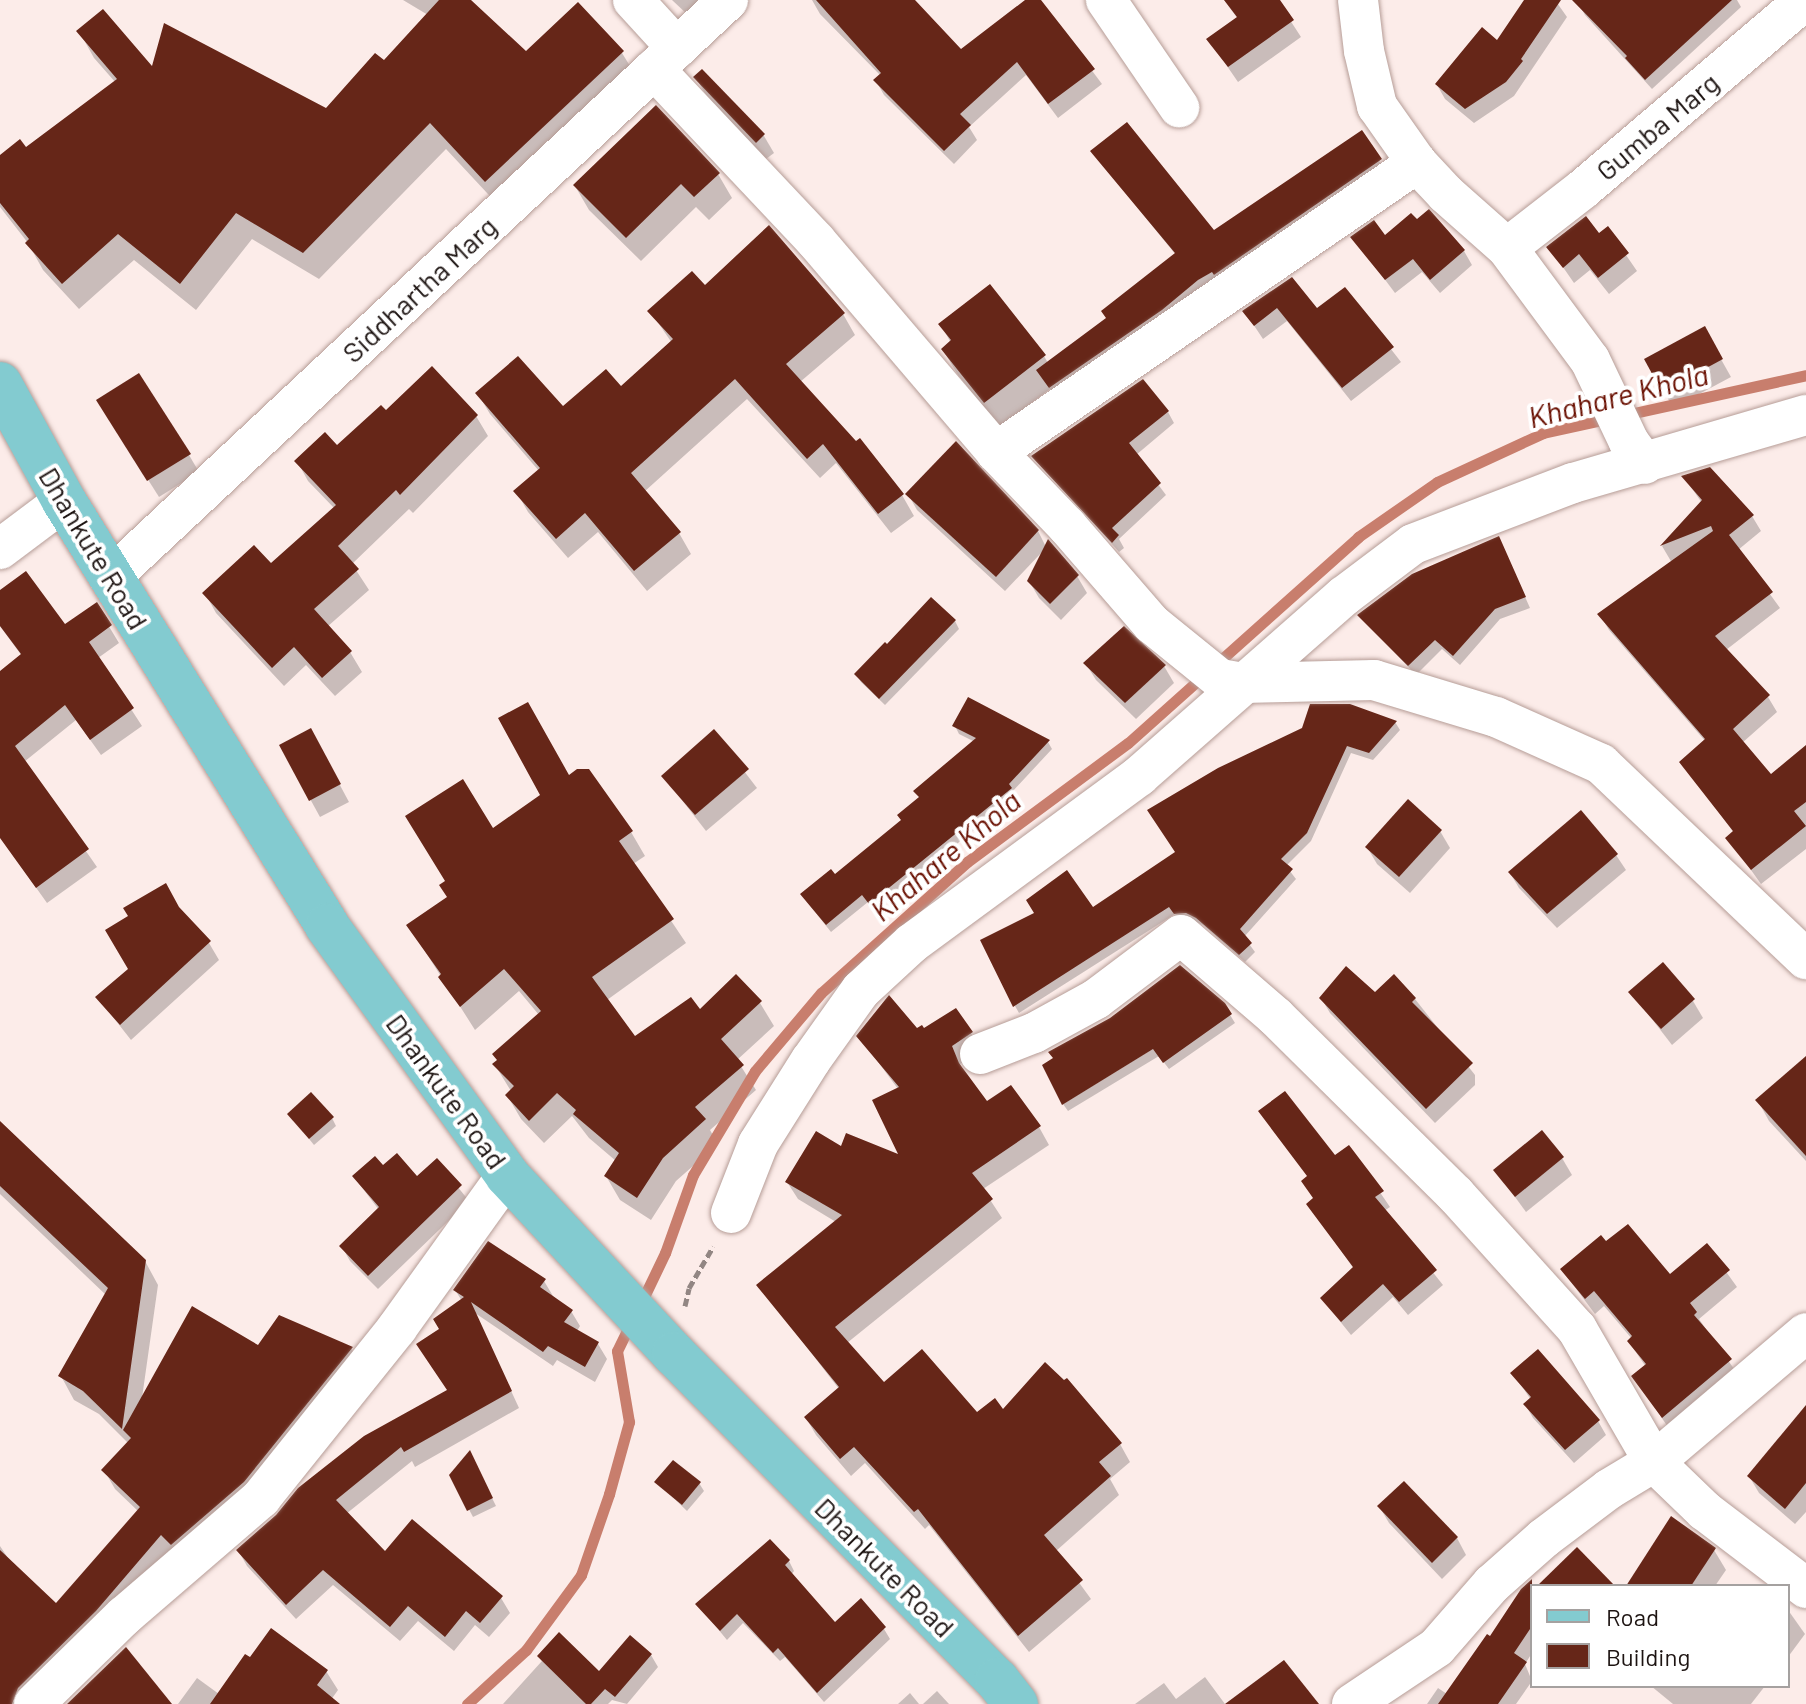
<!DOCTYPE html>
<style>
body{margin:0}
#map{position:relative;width:1806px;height:1704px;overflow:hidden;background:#fcece9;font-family:Barlow,sans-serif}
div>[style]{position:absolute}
.shadow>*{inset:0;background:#0003}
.stream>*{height:11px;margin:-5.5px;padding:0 5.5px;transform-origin:5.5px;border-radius:5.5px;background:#c87e6d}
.building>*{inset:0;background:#662618}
.path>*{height:5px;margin-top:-2.5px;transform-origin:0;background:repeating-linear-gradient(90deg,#928683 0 8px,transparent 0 12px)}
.roads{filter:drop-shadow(0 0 2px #b69d97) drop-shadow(0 0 2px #b69d97)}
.minor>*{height:40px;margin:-20px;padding:0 20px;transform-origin:20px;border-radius:20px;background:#fff}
.primary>*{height:44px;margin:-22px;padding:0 22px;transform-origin:22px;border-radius:22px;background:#83cbd0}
span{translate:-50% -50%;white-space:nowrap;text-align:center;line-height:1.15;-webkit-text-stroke:8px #fff;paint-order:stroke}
.street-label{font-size:28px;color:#1d1412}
.water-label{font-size:30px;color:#690f00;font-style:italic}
.legend{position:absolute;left:1530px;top:1584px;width:260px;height:104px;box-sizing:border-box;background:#fff;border:2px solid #a5a1a0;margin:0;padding:10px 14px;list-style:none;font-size:24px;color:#1d1412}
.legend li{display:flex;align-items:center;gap:16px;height:40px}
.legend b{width:40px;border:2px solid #a5a1a0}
</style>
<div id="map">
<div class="shadow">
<div style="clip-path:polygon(403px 0,468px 0,526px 53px,578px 5px,622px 53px,638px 79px,501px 208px,446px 149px,319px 279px,252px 239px,196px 310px,134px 260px,79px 309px,43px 270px,28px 243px,0 207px,0 157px,26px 149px,116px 83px,94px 58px,79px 31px,153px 70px,326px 111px,384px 63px,428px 15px)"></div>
<div style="clip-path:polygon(672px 0,704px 0,689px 16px)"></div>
<div style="clip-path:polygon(812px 0,869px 0,961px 51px,1029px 0,1039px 0,1102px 84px,1058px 118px,1026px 75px,969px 127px,977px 140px,954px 164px,884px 95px,876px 81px,881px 76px,820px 14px)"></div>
<div style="clip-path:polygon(1224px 0,1277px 0,1301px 37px,1238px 82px,1209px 40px,1238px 19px)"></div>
<div style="clip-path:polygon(1526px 0,1555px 0,1567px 17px,1514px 96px,1474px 123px,1445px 99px,1437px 85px,1497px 42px)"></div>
<div style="clip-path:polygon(1584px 0,1737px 0,1741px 7px,1652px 89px,1585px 15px,1579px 5px)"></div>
<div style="clip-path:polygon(702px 72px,764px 136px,774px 153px,766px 159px,706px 95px,696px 78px)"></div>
<div style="clip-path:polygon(1361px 133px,1387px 173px,1058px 400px,1050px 389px,1000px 427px,958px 375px,943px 350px,951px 343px,941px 325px,1044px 356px,1048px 363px,1107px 319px,1176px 255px,1092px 152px,1214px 233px)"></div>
<div style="clip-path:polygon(718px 174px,732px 198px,709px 220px,696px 207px,641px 261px,589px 210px,575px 186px)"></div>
<div style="clip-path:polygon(1608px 229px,1637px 271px,1609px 294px,1590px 270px,1574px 283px,1549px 247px,1599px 236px)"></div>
<div style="clip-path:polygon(1353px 237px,1385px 237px,1464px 251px,1472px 265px,1440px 293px,1422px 272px,1395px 293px)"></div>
<div style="clip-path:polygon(1291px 280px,1316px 311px,1345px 290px,1401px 362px,1351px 401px,1287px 321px,1263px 339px,1245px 312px)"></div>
<div style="clip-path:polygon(705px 288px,843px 314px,855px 335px,800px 382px,902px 495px,914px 516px,891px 533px,836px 463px,820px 478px,747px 399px,644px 492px,679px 533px,691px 554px,647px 591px,598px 532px,568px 558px,528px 512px,516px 491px,539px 471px,490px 414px,478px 394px,563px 409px,621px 389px,672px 343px,650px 311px)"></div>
<div style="clip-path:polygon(1704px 329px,1731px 377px,1673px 408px,1647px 360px)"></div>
<div style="clip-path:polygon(1168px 412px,1174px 423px,1136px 455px,1166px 495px,1119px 539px,1124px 548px,1119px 552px,1034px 456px)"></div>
<div style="clip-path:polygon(386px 413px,476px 416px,488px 436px,413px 513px,409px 509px,352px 564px,369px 590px,327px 627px,350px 652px,362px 672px,335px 696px,306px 665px,284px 686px,216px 613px,205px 593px,271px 566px,335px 509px,308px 481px,297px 461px,337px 448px)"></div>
<div style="clip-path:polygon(109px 418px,189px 455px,199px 472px,159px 497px)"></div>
<div style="clip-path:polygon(1684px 477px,1752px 516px,1761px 531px,1738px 550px,1780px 608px,1726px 650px,1768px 697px,1777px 712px,1742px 743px,1771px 776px,1806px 753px,1806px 849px,1761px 884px,1728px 838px,1734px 833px,1682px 762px,1706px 742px,1609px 630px,1600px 615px,1672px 563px,1662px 546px,1702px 503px)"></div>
<div style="clip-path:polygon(908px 494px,1038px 531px,1046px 547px,1077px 576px,1087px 593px,1061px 620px,1039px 598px,1029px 581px,1043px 551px,1005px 591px,917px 510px)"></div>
<div style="clip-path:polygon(1504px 549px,1530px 608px,1500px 619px,1460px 665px,1442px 649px,1416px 675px,1360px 616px)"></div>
<div style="clip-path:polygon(0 592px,65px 627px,96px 605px,119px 643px,98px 658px,142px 726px,101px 755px,76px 720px,24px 762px,97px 867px,47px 903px,0 837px,0 673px,22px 656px,0 626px)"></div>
<div style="clip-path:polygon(955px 621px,959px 629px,885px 705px,861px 682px,856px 674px,887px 647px)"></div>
<div style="clip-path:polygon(1086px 664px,1164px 666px,1174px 683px,1136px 719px,1096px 680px)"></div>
<div style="clip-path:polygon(1395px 722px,1400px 730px,1373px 760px,1351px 753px,1311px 841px,1286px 866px,1296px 879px,1244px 937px,1255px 952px,1245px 962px,1203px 925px,1192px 920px,1180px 921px,1175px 914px,1019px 1013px,1015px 1006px,1092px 910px,1177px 853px,1154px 819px)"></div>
<div style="clip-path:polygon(955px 726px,1048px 742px,1052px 749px,1012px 792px,1015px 797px,875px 910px,868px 902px,831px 932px,807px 902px,903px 821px,975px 742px,959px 734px)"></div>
<div style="clip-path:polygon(714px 732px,757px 788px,706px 831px,664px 777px)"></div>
<div style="clip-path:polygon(281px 746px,320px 748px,349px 802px,320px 817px)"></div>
<div style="clip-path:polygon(568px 778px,631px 832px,645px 856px,633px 864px,686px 943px,607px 1000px,635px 1039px,700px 1012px,760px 1003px,774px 1026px,737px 1060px,756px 1090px,710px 1130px,718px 1144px,676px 1181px,651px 1220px,620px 1200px,606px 1176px,616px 1161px,589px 1138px,572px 1116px,544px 1143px,521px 1119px,507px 1095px,511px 1091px,495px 1065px,539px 1015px,519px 991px,475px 1030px,409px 926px,449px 899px,493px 831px)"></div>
<div style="clip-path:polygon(1440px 831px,1450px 848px,1410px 893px,1377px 864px,1367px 847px)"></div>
<div style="clip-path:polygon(1616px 855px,1626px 870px,1557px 928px,1519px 888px,1510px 873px)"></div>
<div style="clip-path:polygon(178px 909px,209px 943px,219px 960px,131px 1040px,98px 998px,130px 970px)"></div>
<div style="clip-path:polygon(1631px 992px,1693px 1001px,1703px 1018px,1672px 1045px)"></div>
<div style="clip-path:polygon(1375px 994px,1415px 999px,1475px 1075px,1475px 1085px,1435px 1123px,1330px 1013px,1321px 998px)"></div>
<div style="clip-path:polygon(1224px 1005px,1235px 1023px,1169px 1069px,1159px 1056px,1068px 1111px,1063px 1104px)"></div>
<div style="clip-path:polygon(917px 1031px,971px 1033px,981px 1051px,960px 1064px,964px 1074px,986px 1104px,1039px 1127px,1049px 1145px,983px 1189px,1002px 1218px,847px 1343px,884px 1385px,977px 1415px,1003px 1412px,1120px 1444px,1130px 1462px,1110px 1479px,1119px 1495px,1056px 1551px,1091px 1599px,1029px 1652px,929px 1525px,925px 1529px,865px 1463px,851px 1476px,816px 1435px,806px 1418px,839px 1389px,759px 1285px,836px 1222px,798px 1199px,787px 1182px,842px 1149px,902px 1158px,898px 1089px,859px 1036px)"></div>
<div style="clip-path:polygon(1806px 1059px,1806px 1161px,1769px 1121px,1758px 1101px)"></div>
<div style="clip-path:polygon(289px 1114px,332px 1118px,336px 1126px,314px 1145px)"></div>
<div style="clip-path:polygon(0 1124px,145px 1261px,158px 1285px,142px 1398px,259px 1348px,351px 1348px,362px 1367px,35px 1704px,0 1704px,0 1546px,12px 1564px,56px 1606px,139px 1512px,115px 1489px,104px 1470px,129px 1444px,99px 1414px,74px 1400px,61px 1376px,106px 1295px,0 1194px)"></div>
<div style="clip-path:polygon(1349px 1147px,1390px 1207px,1384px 1211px,1443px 1285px,1408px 1315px,1393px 1297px,1351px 1335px,1322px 1299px,1354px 1269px,1308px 1204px,1314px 1200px,1334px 1158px)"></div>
<div style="clip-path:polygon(1562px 1158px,1572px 1175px,1526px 1212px,1496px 1171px)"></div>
<div style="clip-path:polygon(437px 1161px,469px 1201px,378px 1289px,350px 1261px,342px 1247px,379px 1210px,354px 1177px,383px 1168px,417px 1179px)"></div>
<div style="clip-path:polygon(1606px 1244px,1670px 1276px,1707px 1245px,1737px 1287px,1699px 1319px,1739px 1376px,1672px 1433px,1634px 1377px,1646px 1367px,1629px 1342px,1632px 1339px,1604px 1306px,1595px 1314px,1562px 1270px)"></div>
<div style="clip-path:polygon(544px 1281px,553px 1296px,571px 1311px,580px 1326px,577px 1331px,598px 1344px,607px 1359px,595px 1382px,557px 1360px,553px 1366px,475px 1313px,519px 1408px,415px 1467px,412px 1461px,346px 1514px,385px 1554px,501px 1598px,510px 1613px,489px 1637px,475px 1625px,454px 1651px,418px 1621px,400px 1641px,333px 1585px,296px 1619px,247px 1566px,238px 1550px,448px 1392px,441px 1330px,462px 1301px,455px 1290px)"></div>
<div style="clip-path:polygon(1513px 1373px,1598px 1421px,1606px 1435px,1574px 1463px,1533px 1418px,1525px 1404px,1531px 1400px)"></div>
<div style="clip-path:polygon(1806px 1408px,1806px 1512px,1795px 1524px,1759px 1493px,1749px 1476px)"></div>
<div style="clip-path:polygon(473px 1460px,496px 1506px,473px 1517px,451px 1475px)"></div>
<div style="clip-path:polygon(657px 1482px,699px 1483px,704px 1491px,687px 1511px)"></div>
<div style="clip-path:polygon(1379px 1506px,1457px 1538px,1466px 1555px,1442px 1579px,1389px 1523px)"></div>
<div style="clip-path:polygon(769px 1541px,789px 1561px,794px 1571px,791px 1575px,835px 1625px,884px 1629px,890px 1639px,824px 1702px,785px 1657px,780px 1661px,743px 1623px,727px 1640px,698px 1605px)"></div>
<div style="clip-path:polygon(1714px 1550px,1726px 1570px,1715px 1586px,1628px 1586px)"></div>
<div style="clip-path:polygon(1788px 1610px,1805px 1634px,1788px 1657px)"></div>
<div style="clip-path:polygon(1532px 1613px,1532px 1653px,1525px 1664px,1532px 1681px,1516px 1704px,1427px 1704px,1438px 1688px,1447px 1694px,1491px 1639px)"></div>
<div style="clip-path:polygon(651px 1655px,658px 1667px,627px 1704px,612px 1700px,608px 1704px,503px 1704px,542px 1661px,539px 1656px,599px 1674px)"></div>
<div style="clip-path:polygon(326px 1671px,338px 1690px,328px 1704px,178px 1704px,197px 1678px,219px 1694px)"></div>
<div style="clip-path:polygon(1205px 1677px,1225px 1704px,1135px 1704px,1164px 1683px,1176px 1699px)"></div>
<div style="clip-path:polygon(1651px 1686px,1765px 1686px,1751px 1704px,1673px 1704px)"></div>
<div style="clip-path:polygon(937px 1691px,949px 1704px,923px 1704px)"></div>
<div style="clip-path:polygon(910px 1693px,919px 1704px,898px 1704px)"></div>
</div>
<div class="stream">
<div style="left:640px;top:1305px;width:58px;rotate:-64.3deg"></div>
<div style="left:665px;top:1253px;width:83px;rotate:-70.3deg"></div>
<div style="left:693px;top:1175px;width:121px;rotate:-59.2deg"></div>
<div style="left:755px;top:1071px;width:102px;rotate:-49.8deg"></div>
<div style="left:821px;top:993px;width:196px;rotate:-41.9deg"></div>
<div style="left:967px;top:862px;width:200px;rotate:-36.5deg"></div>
<div style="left:1128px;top:743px;width:309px;rotate:-41.8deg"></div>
<div style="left:1358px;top:537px;width:96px;rotate:-34.8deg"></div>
<div style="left:1437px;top:482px;width:117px;rotate:-24.8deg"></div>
<div style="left:1543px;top:433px;width:269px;rotate:-12.4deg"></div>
<div style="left:467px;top:1704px;width:80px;rotate:-42.5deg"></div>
<div style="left:526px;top:1650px;width:93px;rotate:-53.7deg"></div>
<div style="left:581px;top:1575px;width:86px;rotate:-70.9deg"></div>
<div style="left:609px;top:1494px;width:75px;rotate:-74.5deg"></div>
<div style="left:629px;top:1422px;width:72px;rotate:-99.6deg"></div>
<div style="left:617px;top:1351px;width:34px;rotate:-64deg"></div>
</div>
<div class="building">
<div style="clip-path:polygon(439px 0,471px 0,526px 51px,578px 2px,624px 51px,485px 182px,430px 123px,303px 253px,236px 213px,180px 284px,118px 234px,62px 284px,25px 243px,29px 239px,0 203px,0 155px,20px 139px,26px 147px,117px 79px,76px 31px,103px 9px,152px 66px,164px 23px,326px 108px,375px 53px,384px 60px)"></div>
<div style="clip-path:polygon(816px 0,915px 0,961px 49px,1025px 0,1041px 0,1095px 69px,1048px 104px,1017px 62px,960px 114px,971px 125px,944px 151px,873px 80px,881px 73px)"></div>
<div style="clip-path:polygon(1224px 0,1280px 0,1294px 20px,1228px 67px,1206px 39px,1237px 17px)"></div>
<div style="clip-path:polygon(1524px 0,1561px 0,1521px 59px,1523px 61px,1506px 82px,1465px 109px,1435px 84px,1482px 27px,1497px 40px)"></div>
<div style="clip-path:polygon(1572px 0,1732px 0,1645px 80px,1625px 58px,1627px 56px)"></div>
<div style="clip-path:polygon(702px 69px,765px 134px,756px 143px,693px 77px)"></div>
<div style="clip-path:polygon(656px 105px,720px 173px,694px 197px,681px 184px,626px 238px,573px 185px)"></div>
<div style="clip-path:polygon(1127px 122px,1214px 230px,1362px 130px,1382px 159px,1214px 275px,1212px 272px,1198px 280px,1162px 310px,1049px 388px,1036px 370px,1106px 318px,1101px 311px,1175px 253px,1090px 151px)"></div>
<div style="clip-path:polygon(1429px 209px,1465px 250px,1430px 280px,1413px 259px,1385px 280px,1350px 237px,1374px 220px,1385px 235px,1411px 213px,1417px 219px)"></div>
<div style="clip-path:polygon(1586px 216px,1599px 233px,1608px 226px,1629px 253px,1598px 278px,1579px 254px,1563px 268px,1546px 247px)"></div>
<div style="clip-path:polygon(769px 225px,845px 313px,786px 364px,856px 441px,860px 438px,904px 494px,878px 514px,823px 444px,807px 459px,735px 379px,631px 473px,681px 532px,634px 571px,585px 513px,556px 539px,513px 491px,540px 468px,475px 393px,518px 356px,563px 406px,606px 369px,621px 386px,673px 339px,647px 311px,692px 271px,705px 285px)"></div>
<div style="clip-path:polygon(1292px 277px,1317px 308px,1345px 287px,1394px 347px,1342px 388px,1277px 308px,1254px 326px,1242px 311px)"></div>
<div style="clip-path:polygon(990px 284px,1046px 355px,984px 403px,941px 349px,951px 340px,938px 324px)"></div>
<div style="clip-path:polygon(1705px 326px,1723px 359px,1662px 392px,1644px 359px)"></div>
<div style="clip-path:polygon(432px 366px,478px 415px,400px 495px,396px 490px,338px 546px,359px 569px,314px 609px,352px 651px,322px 678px,294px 647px,272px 668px,202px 593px,254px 545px,271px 563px,336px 505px,294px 461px,325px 432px,337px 445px,381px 405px,386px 410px)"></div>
<div style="clip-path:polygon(139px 373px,191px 454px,147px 481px,96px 400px)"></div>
<div style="clip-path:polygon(1143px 379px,1169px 411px,1129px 443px,1161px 483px,1112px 528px,1119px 535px,1112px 543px,1031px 456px)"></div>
<div style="clip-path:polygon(956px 441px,1039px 530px,996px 577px,905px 494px)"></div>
<div style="clip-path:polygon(1710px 467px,1754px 515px,1729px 535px,1773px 592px,1715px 636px,1770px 695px,1733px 729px,1771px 774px,1806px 745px,1806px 802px,1794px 811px,1806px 826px,1751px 870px,1725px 838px,1733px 831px,1679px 762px,1705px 739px,1597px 614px,1713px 531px,1711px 526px,1660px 546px,1702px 500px,1681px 476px)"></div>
<div style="clip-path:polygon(1499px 536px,1526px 597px,1495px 609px,1453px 656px,1435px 640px,1408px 666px,1357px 615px,1412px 574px)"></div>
<div style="clip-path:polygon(1048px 539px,1079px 575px,1050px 604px,1027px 581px)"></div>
<div style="clip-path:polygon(26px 571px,65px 624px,97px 602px,112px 625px,89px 642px,134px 708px,90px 740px,65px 705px,15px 746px,89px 849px,36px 888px,0 838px,0 671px,21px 654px,0 626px,0 590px)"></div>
<div style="clip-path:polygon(931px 597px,956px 620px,879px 699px,854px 674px,885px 642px,887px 644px)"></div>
<div style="clip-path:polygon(1124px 626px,1166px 665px,1125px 703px,1083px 663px)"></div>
<div style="clip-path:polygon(968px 697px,1050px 740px,1009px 784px,1012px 788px,869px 904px,862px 895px,826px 925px,800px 894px,831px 869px,835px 874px,901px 820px,897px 815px,919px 797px,913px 791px,976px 738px,952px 726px)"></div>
<div style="clip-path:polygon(528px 702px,569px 775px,577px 769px,589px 769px,633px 831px,619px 841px,674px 919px,592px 977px,635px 1036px,691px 997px,700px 1009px,736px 974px,762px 1001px,721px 1039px,744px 1065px,695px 1107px,706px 1119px,663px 1158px,637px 1198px,604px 1176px,619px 1153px,573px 1114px,576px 1110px,557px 1093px,529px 1121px,505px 1095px,514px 1086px,492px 1064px,497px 1060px,492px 1054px,541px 1011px,504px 969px,460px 1007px,438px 977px,441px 974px,406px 925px,447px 897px,439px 885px,445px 881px,405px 816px,463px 779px,493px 828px,540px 795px,498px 718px)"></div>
<div style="clip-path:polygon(1310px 704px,1350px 704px,1397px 721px,1369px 753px,1347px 746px,1307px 833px,1281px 859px,1293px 869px,1240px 929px,1252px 943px,1239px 955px,1196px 918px,1186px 913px,1174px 914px,1169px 907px,1013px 1007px,980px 940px,1034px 913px,1026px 900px,1067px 870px,1093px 907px,1175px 852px,1147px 810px,1218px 768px,1302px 728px)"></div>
<div style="clip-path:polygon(311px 728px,341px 784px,309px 801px,279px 745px)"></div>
<div style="clip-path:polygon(714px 729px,749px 769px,695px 815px,661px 776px)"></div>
<div style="clip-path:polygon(1408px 799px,1442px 830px,1399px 877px,1365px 847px)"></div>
<div style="clip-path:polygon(1581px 810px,1618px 854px,1547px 914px,1508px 872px)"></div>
<div style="clip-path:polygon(166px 883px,179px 907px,211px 941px,120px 1025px,95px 997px,128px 969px,105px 930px,128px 916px,123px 908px)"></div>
<div style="clip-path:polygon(1663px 962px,1695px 999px,1661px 1029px,1628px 992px)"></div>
<div style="clip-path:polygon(1180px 965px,1225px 1003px,1232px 1014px,1163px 1063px,1153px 1049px,1062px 1105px,1042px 1065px,1053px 1058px,1048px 1052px,1110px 1018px)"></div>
<div style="clip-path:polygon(1346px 966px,1375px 992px,1394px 974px,1416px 998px,1412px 1002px,1473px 1063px,1426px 1109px,1319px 998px)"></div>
<div style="clip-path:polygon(889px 995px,917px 1028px,922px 1025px,924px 1028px,956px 1008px,973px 1032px,952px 1046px,959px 1063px,987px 1101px,1011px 1085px,1041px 1126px,972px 1173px,993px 1199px,835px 1327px,884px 1382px,922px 1349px,977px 1412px,995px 1398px,1003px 1409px,1045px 1362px,1064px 1380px,1067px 1378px,1122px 1443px,1099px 1462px,1111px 1476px,1044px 1535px,1083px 1580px,1018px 1636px,918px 1509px,914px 1512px,854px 1447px,840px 1459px,804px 1417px,839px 1387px,756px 1285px,842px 1215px,785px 1182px,816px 1131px,841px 1146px,846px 1133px,898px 1154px,872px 1100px,899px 1087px,856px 1036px)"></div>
<div style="clip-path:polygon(1806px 1056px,1806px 1156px,1755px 1100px)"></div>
<div style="clip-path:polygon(1285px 1091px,1335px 1155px,1349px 1145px,1384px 1191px,1375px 1197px,1437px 1270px,1399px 1302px,1383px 1284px,1341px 1322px,1320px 1298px,1353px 1267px,1306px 1204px,1313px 1198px,1301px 1181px,1307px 1176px,1258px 1111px)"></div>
<div style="clip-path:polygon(311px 1092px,334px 1117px,309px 1139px,287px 1114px)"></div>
<div style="clip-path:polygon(0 1121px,146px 1260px,122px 1429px,83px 1391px,58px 1376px,108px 1288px,0 1186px)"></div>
<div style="clip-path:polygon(1542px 1130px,1564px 1157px,1515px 1197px,1493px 1170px)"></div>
<div style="clip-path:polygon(397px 1153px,417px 1176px,437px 1158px,462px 1185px,368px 1276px,339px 1246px,379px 1207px,352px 1176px,375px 1156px,383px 1165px)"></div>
<div style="clip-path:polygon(1628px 1224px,1670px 1274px,1707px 1243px,1730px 1270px,1690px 1303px,1697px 1312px,1694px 1315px,1732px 1359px,1662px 1418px,1631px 1376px,1646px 1364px,1627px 1341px,1632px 1336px,1594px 1291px,1585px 1299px,1560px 1269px,1601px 1235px,1606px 1241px)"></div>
<div style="clip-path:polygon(488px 1241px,546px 1279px,540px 1287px,573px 1310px,564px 1322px,599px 1342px,585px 1367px,548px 1346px,543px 1352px,471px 1302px,512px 1391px,404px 1452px,401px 1447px,336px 1500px,385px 1551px,412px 1519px,503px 1596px,480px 1623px,466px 1611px,445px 1637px,408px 1606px,390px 1627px,323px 1570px,286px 1605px,236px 1550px,276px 1515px,298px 1488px,364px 1436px,447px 1390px,416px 1344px,439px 1329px,433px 1319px,464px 1297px,453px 1290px)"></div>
<div style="clip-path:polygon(192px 1306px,258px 1345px,279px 1315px,353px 1347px,244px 1482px,171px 1545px,161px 1535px,96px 1611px,18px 1688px,12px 1704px,0 1704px,0 1550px,56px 1603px,140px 1507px,101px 1470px,131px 1438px,123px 1430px)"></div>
<div style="clip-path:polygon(1538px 1349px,1600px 1420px,1565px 1450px,1523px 1404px,1531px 1397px,1510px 1373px)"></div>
<div style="clip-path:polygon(1806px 1405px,1806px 1483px,1785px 1509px,1747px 1476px)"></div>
<div style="clip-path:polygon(470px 1450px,493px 1498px,467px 1511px,449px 1475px)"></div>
<div style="clip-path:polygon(673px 1460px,701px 1482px,682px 1505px,654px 1482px)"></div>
<div style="clip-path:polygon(1404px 1481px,1458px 1537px,1432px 1563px,1377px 1506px)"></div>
<div style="clip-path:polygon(1671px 1516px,1716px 1548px,1691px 1586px,1626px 1586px)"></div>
<div style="clip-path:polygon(770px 1539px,790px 1560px,785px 1565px,835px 1622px,861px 1598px,886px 1627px,817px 1693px,778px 1648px,773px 1653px,737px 1614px,720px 1631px,695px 1604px)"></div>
<div style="clip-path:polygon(1577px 1547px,1615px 1586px,1537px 1586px)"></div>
<div style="clip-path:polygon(1532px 1579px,1532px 1626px,1514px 1653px,1527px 1662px,1498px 1704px,1438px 1704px,1487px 1634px,1490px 1636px,1521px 1589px)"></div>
<div style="clip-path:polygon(271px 1628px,328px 1670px,317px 1685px,340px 1704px,210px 1704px,245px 1654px,250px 1657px)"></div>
<div style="clip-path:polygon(559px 1632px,599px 1671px,630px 1635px,652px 1654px,615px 1697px,605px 1689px,591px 1704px,586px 1704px,537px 1656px)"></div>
<div style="clip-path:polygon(126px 1647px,172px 1704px,67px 1704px)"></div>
<div style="clip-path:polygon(1284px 1660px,1319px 1704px,1225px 1704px)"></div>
</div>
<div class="path">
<div style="left:685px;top:1306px;width:18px;rotate:-77deg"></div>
<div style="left:689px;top:1288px;width:48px;rotate:-59.7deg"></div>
</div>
<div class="roads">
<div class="minor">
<div style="left:633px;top:0;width:65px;rotate:47.5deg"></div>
<div style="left:1106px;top:0;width:130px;rotate:55.7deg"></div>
<div style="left:1358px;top:0;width:51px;rotate:83.3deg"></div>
<div style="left:1364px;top:51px;width:57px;rotate:76.7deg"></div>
<div style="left:1377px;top:106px;width:70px;rotate:54.9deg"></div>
<div style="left:1417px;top:163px;width:42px;rotate:46.9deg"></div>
<div style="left:1446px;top:194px;width:81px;rotate:41.5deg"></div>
<div style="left:1507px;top:248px;width:139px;rotate:53.5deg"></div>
<div style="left:1590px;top:360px;width:91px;rotate:64.6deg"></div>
<div style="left:1629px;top:442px;width:27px;rotate:54deg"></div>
<div style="left:654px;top:69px;width:236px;rotate:46.7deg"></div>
<div style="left:816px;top:241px;width:277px;rotate:49.5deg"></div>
<div style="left:996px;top:452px;width:103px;rotate:46.2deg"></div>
<div style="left:1067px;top:526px;width:130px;rotate:49.1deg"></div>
<div style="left:1152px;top:624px;width:87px;rotate:39deg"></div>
<div style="left:1220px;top:679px;width:22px;rotate:10deg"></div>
<div style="left:1242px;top:683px;width:132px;rotate:-1.3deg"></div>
<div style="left:1374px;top:680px;width:127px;rotate:16.9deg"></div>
<div style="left:1496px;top:717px;width:115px;rotate:24.1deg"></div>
<div style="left:1601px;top:764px;width:283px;rotate:43.6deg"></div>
<div style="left:1507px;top:248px;width:96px;rotate:-37.8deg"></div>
<div style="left:1583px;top:189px;width:292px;rotate:-40.4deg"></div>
<div style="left:996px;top:452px;width:511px;rotate:-34.47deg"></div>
<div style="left:0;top:549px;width:80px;rotate:-36.9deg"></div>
<div style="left:110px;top:578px;width:846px;rotate:-43.08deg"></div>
<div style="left:980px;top:1054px;width:58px;rotate:-21.3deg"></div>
<div style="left:1034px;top:1033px;width:71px;rotate:-28.7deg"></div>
<div style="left:1096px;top:999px;width:106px;rotate:-37deg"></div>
<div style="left:1181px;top:935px;width:125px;rotate:40.8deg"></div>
<div style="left:1276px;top:1017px;width:252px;rotate:44.7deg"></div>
<div style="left:1455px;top:1194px;width:182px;rotate:47.9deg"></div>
<div style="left:1577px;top:1329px;width:154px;rotate:59.9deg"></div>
<div style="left:1654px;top:1462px;width:71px;rotate:43.9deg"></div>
<div style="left:1705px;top:1511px;width:127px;rotate:37.3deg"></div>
<div style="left:731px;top:1213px;width:74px;rotate:-68.6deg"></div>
<div style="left:758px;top:1144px;width:99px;rotate:-57.8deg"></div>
<div style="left:811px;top:1060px;width:86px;rotate:-54.5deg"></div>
<div style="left:861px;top:990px;width:69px;rotate:-42.7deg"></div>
<div style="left:912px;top:943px;width:282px;rotate:-36.3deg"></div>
<div style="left:1139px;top:776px;width:273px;rotate:-41.3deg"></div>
<div style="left:1344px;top:596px;width:86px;rotate:-37deg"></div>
<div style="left:1413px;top:544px;width:171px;rotate:-20.9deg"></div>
<div style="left:1573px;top:483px;width:243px;rotate:-16.3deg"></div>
<div style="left:34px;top:1704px;width:126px;rotate:-44.4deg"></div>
<div style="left:124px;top:1616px;width:181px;rotate:-40.7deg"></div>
<div style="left:261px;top:1498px;width:218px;rotate:-51.3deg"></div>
<div style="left:397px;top:1328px;width:188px;rotate:-54.3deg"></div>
<div style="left:1352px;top:1704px;width:102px;rotate:-33.8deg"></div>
<div style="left:1437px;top:1647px;width:84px;rotate:-48.9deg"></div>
<div style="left:1492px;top:1584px;width:69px;rotate:-41.5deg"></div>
<div style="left:1544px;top:1538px;width:81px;rotate:-37deg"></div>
<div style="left:1609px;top:1489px;width:52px;rotate:-31deg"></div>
<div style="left:1654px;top:1462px;width:199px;rotate:-40.3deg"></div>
</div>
<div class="primary">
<div style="left:0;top:384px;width:133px;rotate:61.3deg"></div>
<div style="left:64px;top:501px;width:500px;rotate:58.2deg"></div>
<div style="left:327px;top:926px;width:307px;rotate:54.1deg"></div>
<div style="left:507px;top:1175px;width:245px;rotate:47deg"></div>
<div style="left:674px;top:1354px;width:459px;rotate:45.3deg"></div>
<div style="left:997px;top:1680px;width:31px;rotate:52deg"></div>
</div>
</div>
<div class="street-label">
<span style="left:1657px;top:126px;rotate:-40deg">Gumba Marg</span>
<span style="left:419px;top:289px;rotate:-43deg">Siddhartha Marg</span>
<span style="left:94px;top:548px;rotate:59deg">Dhankute Road</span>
<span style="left:447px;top:1091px;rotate:54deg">Dhankute Road</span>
<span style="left:885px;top:1567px;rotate:45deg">Dhankute Road</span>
</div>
<div class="water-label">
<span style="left:1618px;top:395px;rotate:-14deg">Khahare Khola</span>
<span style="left:945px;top:855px;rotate:-40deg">Khahare Khola</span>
</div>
<ul class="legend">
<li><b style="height:10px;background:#83cbd0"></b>Road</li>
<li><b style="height:22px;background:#662618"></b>Building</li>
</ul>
</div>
